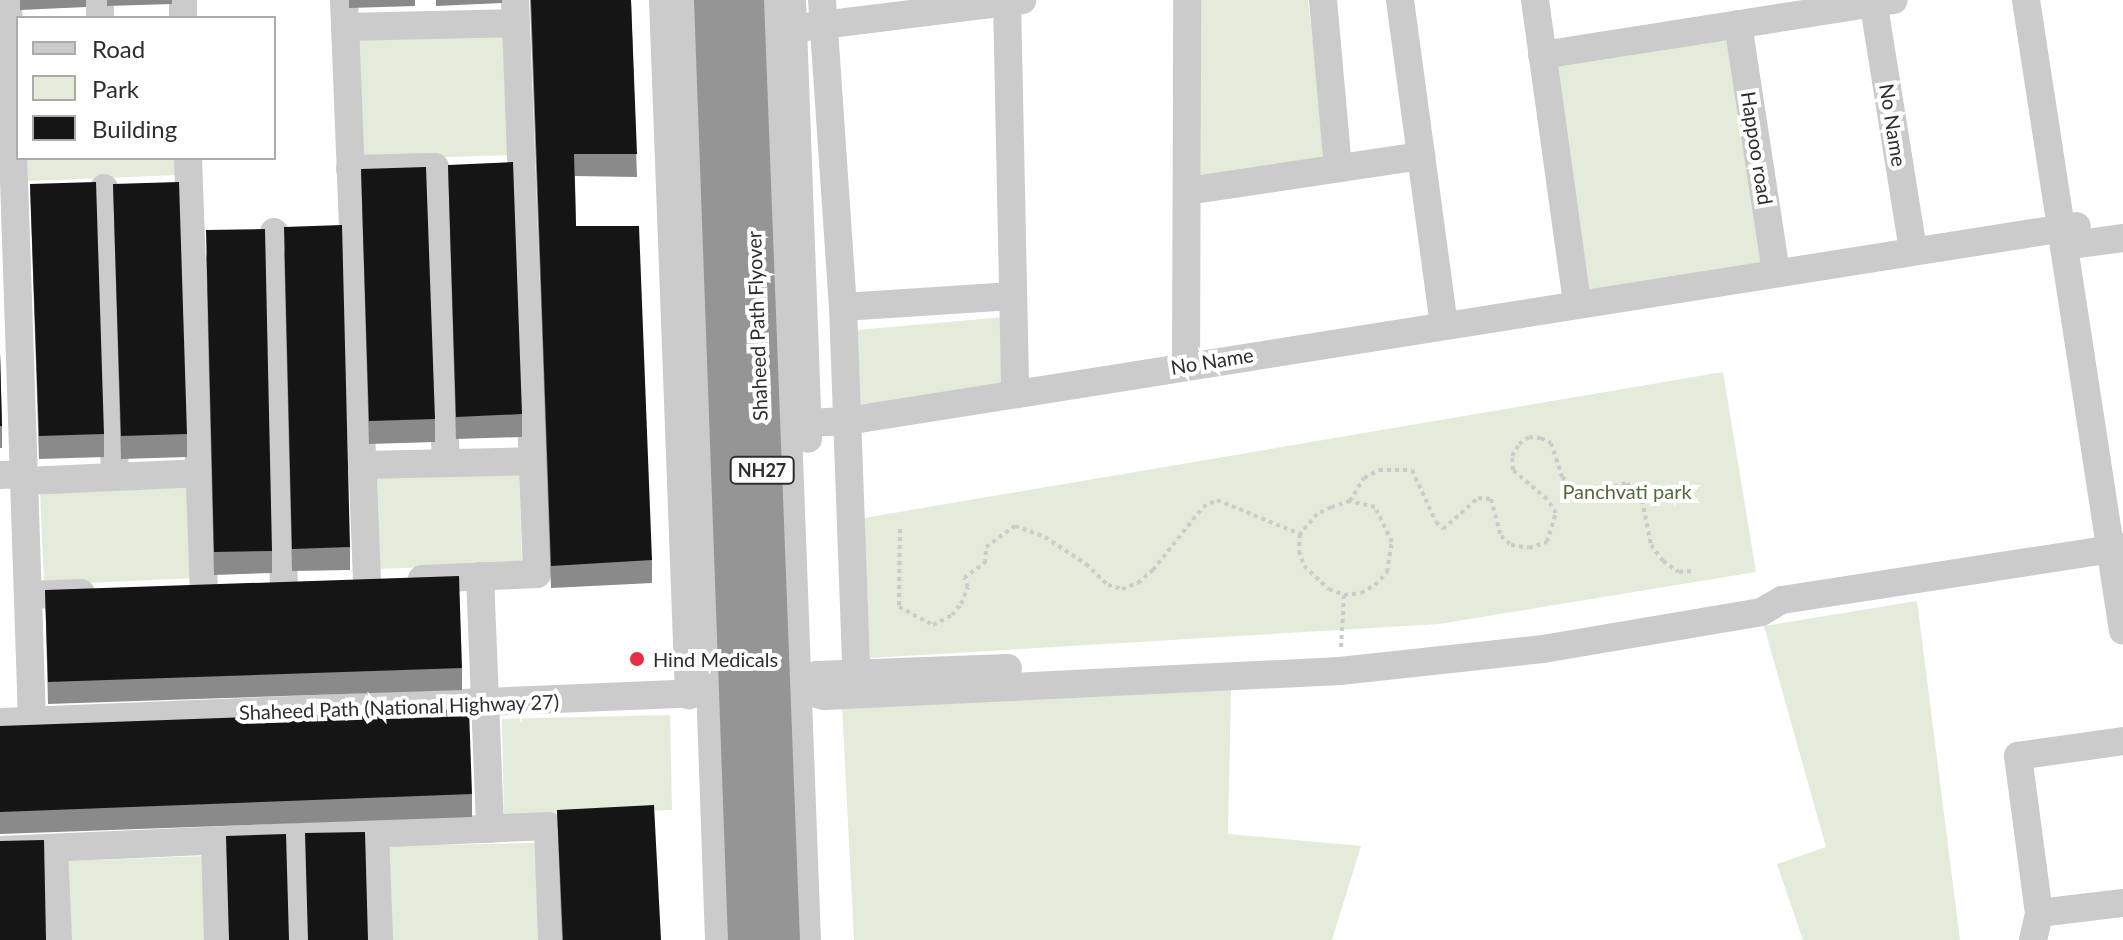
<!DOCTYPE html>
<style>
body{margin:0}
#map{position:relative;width:2123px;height:940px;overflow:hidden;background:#fff;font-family:Lato,sans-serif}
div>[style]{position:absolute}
.green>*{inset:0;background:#e4ebdb}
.path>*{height:4px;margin-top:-2px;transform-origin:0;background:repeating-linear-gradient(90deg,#cbcbcb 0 4px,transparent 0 8px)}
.minor>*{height:28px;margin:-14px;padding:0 14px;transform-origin:14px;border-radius:14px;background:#cbcbcb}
.highway-bridge>*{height:40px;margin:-20px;padding:0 20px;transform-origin:20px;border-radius:20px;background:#959595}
.wall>*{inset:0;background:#8a8a8a}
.building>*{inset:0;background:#151515}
.dots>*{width:22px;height:22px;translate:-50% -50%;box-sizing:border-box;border:4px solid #fff;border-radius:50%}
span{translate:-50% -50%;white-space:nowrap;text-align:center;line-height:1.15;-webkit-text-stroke:8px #fff;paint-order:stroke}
.shield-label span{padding:2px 6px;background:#fff;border:2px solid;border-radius:6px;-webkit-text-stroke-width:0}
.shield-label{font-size:18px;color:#2e2e2e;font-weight:700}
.street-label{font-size:20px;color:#2e2e2e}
.park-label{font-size:20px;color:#526a3b}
.poi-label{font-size:20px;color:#2e2e2e}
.left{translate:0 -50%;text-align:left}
.legend{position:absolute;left:16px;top:16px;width:260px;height:144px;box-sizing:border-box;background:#fff;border:2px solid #ababab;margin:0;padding:10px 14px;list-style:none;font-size:24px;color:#2e2e2e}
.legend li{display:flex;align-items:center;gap:16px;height:40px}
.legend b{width:40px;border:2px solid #ababab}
</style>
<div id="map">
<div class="green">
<div style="clip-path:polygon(1200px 0,1308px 0,1327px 162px,1201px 178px)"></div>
<div style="clip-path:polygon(505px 31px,509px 155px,360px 160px,355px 37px)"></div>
<div style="clip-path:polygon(1728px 38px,1762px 267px,1584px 294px,1551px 64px)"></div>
<div style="clip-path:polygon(27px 158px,178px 158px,179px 175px,28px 181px)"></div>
<div style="clip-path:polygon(1005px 317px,1004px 385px,858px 408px,857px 330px)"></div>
<div style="clip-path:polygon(1723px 372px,1756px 572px,1439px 624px,870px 658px,864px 518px)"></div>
<div style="clip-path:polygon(519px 469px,522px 564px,376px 569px,373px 474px)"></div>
<div style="clip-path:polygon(190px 485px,194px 578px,44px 585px,40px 491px)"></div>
<div style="clip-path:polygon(1917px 601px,1960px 940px,1803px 940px,1777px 864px,1826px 847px,1764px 626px)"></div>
<div style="clip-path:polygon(1231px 689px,1228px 834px,1361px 846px,1332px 940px,854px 940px,842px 706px)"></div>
<div style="clip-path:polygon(670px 715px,672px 810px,504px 815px,502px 719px)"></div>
<div style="clip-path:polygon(536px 843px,538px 940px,390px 940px,388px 846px)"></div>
<div style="clip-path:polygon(205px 856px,207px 940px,67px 940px,65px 861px)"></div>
</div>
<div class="path">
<div style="left:1350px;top:501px;width:27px;rotate:-59deg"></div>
<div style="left:1364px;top:478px;width:17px;rotate:-28deg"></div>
<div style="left:1379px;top:470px;width:33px"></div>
<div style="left:1412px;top:470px;width:57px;rotate:65.2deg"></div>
<div style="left:1436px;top:522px;width:10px;rotate:45deg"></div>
<div style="left:1443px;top:529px;width:47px;rotate:-41.5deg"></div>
<div style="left:1478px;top:498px;width:13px;rotate:4deg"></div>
<div style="left:1491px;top:499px;width:38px;rotate:75deg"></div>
<div style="left:1501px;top:536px;width:13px;rotate:42deg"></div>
<div style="left:1511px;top:545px;width:18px;rotate:9deg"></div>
<div style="left:1529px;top:548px;width:19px;rotate:-18deg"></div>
<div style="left:1547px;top:542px;width:30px;rotate:-73deg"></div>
<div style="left:1556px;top:513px;width:17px;rotate:-123deg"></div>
<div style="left:1547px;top:499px;width:45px;rotate:-139.5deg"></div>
<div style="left:1513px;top:470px;width:14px;rotate:-94deg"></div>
<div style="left:1512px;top:456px;width:14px;rotate:-60deg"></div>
<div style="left:1519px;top:444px;width:12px;rotate:-35deg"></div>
<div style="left:1529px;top:437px;width:12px;rotate:5deg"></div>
<div style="left:1541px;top:438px;width:11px;rotate:27deg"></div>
<div style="left:1551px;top:443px;width:36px;rotate:72deg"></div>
<div style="left:1562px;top:477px;width:13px;rotate:39deg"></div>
<div style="left:1572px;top:485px;width:21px;rotate:23deg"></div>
<div style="left:1591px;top:493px;width:37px;rotate:-16deg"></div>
<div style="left:1627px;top:483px;width:23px;rotate:49deg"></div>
<div style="left:1642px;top:500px;width:46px;rotate:78.7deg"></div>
<div style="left:1651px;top:545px;width:20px;rotate:53deg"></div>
<div style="left:1663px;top:561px;width:19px;rotate:35deg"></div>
<div style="left:1679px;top:572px;width:16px;rotate:-4deg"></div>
<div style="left:900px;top:529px;width:78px;rotate:90.7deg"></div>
<div style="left:899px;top:607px;width:38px;rotate:28deg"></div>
<div style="left:933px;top:625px;width:21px;rotate:-28deg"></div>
<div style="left:952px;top:615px;width:14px;rotate:-51deg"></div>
<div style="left:961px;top:604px;width:18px;rotate:-68deg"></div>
<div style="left:968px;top:587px;width:10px;rotate:-114deg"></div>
<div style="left:964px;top:578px;width:26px;rotate:-36deg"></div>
<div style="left:985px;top:563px;width:16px;rotate:-86deg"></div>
<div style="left:986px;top:547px;width:36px;rotate:-36deg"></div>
<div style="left:1015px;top:526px;width:32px;rotate:20deg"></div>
<div style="left:1045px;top:537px;width:49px;rotate:33.4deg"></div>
<div style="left:1086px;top:564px;width:30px;rotate:44deg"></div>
<div style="left:1108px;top:585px;width:15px;rotate:16deg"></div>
<div style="left:1122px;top:589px;width:17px;rotate:-21deg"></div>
<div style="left:1138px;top:583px;width:20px;rotate:-41deg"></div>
<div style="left:1153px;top:570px;width:80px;rotate:-51.6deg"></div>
<div style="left:1203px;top:507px;width:16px;rotate:-27deg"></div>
<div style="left:1217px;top:500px;width:90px;rotate:22.3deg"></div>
<div style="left:1300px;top:534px;width:17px;rotate:93deg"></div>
<div style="left:1299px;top:551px;width:16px;rotate:72deg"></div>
<div style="left:1304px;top:566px;width:34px;rotate:43deg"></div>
<div style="left:1329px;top:589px;width:16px;rotate:22deg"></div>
<div style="left:1344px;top:595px;width:17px;rotate:-7deg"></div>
<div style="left:1361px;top:593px;width:16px;rotate:-30deg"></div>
<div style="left:1375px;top:585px;width:18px;rotate:-47deg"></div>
<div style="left:1387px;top:572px;width:30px;rotate:-81deg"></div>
<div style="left:1392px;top:542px;width:39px;rotate:-116deg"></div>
<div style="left:1375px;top:507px;width:26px;rotate:-167deg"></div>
<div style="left:1350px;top:501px;width:20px;rotate:162deg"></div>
<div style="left:1331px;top:507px;width:16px;rotate:153deg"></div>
<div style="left:1317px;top:514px;width:26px;rotate:130deg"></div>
<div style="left:1341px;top:647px;width:52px;rotate:-86.7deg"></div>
</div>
<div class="minor">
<div style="left:8px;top:0;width:721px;rotate:88.09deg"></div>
<div style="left:100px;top:0;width:18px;rotate:90deg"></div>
<div style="left:183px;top:0;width:18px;rotate:90deg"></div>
<div style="left:344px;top:0;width:581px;rotate:87.73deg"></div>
<div style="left:663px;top:0;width:696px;rotate:87.86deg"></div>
<div style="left:686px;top:0;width:941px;rotate:87.99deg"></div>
<div style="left:772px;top:0;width:941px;rotate:87.87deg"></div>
<div style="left:792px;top:0;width:439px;rotate:87.9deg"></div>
<div style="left:822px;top:0;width:308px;rotate:86.1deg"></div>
<div style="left:843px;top:307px;width:383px;rotate:87.9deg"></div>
<div style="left:1007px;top:0;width:393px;rotate:88.8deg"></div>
<div style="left:1323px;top:0;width:169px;rotate:84.9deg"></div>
<div style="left:1400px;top:0;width:327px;rotate:82.3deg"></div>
<div style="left:1535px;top:0;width:306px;rotate:82.1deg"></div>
<div style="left:1873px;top:0;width:253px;rotate:80.9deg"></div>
<div style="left:2026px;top:0;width:638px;rotate:81.26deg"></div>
<div style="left:1738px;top:24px;width:251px;rotate:81.3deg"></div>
<div style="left:345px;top:27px;width:171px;rotate:-1.3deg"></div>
<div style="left:806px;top:27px;width:218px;rotate:-7.1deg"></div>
<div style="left:1542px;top:55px;width:356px;rotate:-8.9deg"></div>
<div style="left:188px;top:158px;width:430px;rotate:87.9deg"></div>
<div style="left:435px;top:167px;width:296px;rotate:87.9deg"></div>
<div style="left:350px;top:169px;width:79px;rotate:-1.5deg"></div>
<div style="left:104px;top:188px;width:289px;rotate:87.8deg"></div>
<div style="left:1187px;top:191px;width:237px;rotate:-8.5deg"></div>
<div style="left:274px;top:232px;width:352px;rotate:88.4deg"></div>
<div style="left:2064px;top:246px;width:60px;rotate:-7.7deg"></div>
<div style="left:843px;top:307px;width:170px;rotate:-3.7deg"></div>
<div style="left:1186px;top:365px;width:365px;rotate:-89.8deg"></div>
<div style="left:807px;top:423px;width:40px;rotate:-2.9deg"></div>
<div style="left:847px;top:421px;width:1245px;rotate:-9.01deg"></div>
<div style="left:362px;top:465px;width:171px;rotate:-1.3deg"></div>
<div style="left:0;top:475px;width:25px;rotate:-2deg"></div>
<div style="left:26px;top:481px;width:176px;rotate:-2.6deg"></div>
<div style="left:480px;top:576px;width:253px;rotate:87.7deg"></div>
<div style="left:422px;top:579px;width:115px;rotate:-2.5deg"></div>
<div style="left:537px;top:574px;width:574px;rotate:-92.19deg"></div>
<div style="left:30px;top:595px;width:51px;rotate:-2.2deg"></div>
<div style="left:798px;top:689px;width:24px;rotate:-36deg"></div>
<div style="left:817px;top:675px;width:191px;rotate:-2.1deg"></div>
<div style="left:0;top:722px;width:799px;rotate:-2.37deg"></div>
<div style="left:798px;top:689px;width:27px;rotate:15deg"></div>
<div style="left:824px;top:696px;width:517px;rotate:-2.77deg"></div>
<div style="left:1340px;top:671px;width:204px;rotate:-6.2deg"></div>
<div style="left:1543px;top:649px;width:221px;rotate:-9.6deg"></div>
<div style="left:1761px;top:612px;width:24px;rotate:-30deg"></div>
<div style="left:1782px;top:600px;width:345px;rotate:-8.8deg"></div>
<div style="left:2123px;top:741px;width:106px;rotate:171.9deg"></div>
<div style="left:2018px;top:756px;width:158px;rotate:82.4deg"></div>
<div style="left:2039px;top:913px;width:85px;rotate:-6.8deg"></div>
<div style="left:375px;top:834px;width:106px;rotate:87.8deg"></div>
<div style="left:294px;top:838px;width:102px;rotate:87.8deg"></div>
<div style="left:215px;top:841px;width:99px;rotate:88.3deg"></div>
<div style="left:54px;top:848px;width:92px;rotate:87.5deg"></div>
<div style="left:0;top:850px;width:549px;rotate:-2.51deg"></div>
<div style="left:548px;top:826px;width:114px;rotate:88deg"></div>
<div style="left:2033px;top:940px;width:28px;rotate:-77deg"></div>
</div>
<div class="highway-bridge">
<div style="left:714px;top:0;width:941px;rotate:87.93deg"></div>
<div style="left:744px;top:0;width:941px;rotate:87.81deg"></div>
</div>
<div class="wall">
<div style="clip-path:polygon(20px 0,86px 0,86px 7px,20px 10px)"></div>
<div style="clip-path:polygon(107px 0,172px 0,172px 4px,107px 6px)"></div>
<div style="clip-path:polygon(349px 0,415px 0,415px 6px,349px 8px)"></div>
<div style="clip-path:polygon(436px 0,502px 0,502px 3px,436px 6px)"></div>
<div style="clip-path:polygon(530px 0,631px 0,637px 177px,575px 176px,576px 226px,652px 560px,652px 583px,551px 588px)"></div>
<div style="clip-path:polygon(448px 165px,522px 414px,522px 437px,456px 439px)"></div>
<div style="clip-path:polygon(361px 169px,435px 419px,435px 442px,369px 444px)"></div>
<div style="clip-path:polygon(30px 184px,104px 434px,104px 457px,39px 459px)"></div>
<div style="clip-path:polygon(113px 184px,187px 434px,187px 457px,121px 459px)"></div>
<div style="clip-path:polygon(284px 249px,350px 547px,350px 570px,292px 571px)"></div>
<div style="clip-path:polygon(206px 253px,272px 551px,272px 573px,214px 575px)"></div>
<div style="clip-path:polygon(0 353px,2px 426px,2px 448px,0 448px)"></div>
<div style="clip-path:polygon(45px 590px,462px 668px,462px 690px,48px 704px)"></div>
<div style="clip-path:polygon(0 726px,472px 794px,472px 817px,0 834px)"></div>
<div style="clip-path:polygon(557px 810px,661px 940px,562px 940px)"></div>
</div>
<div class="building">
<div style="clip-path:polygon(531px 0,631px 0,637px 154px,574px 154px,576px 226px,639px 226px,652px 560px,551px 566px)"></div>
<div style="clip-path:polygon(513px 162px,522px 414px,456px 417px,448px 165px)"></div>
<div style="clip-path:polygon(426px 167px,435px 419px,369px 421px,361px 169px)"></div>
<div style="clip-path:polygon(96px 182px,104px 434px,39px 436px,30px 184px)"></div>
<div style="clip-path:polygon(179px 182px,187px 434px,121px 436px,113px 184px)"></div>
<div style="clip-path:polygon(342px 225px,350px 547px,292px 549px,284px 227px)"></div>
<div style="clip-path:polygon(265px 229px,272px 551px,214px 552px,206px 230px)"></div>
<div style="clip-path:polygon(0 353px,2px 426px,0 426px)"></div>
<div style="clip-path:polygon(459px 576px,462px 668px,48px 682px,45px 590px)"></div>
<div style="clip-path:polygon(469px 709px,472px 794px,0 812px,0 726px)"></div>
<div style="clip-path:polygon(654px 805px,661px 940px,563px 940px,557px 810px)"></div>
<div style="clip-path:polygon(365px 832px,368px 940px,308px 940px,305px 833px)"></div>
<div style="clip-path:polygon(286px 834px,289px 940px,229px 940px,226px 836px)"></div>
<div style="clip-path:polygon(44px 840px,46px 940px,0 940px,0 841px)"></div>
</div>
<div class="dots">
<div style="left:637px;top:659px;background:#e62f42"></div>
</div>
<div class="shield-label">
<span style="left:762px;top:470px">NH27</span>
</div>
<div class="street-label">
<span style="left:1893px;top:125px;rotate:81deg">No Name</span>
<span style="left:1757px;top:148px;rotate:81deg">Happoo road</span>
<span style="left:757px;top:326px;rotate:-92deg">Shaheed Path Flyover</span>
<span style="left:1212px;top:361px;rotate:-9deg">No Name</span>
<span style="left:399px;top:707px;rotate:-2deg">Shaheed Path (National Highway 27)</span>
</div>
<div class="park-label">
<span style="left:1627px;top:491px">Panchvati park</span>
</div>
<div class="poi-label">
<span class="left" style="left:653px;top:659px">Hind Medicals</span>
</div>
<ul class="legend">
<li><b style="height:10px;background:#cbcbcb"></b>Road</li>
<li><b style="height:22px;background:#e4ebdb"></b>Park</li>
<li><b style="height:22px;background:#151515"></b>Building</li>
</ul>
</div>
